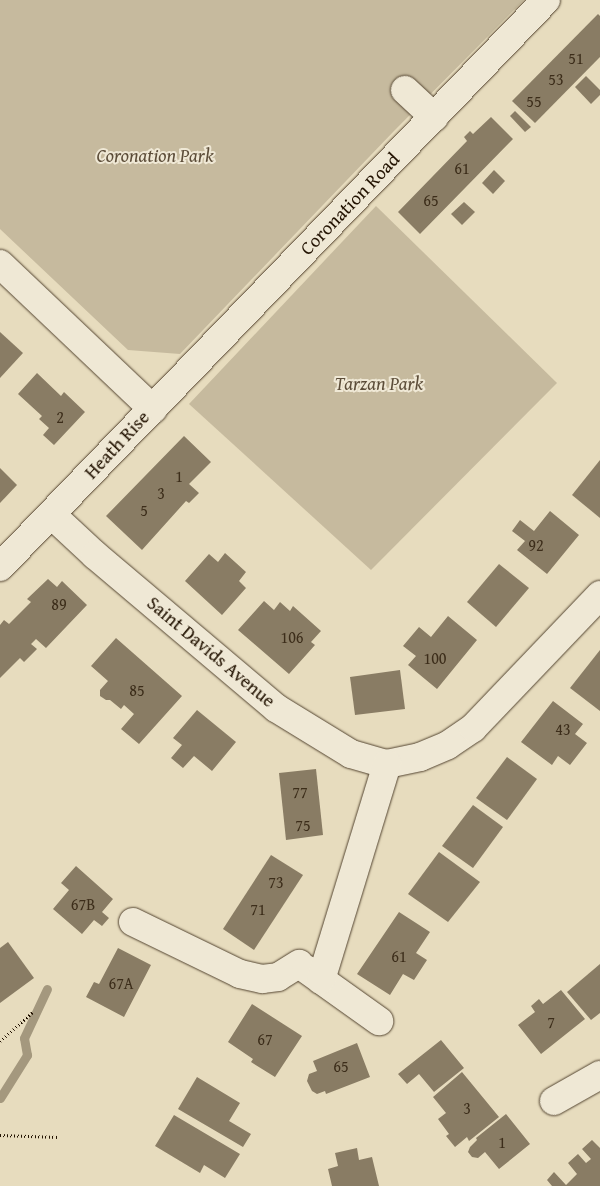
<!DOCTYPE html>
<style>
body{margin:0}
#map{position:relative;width:600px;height:1186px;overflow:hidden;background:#e7dcbe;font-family:"Gentium Book Plus",serif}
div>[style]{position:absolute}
.green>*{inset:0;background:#c6ba9e}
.stream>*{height:9px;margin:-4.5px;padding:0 4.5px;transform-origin:4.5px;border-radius:4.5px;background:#a4987e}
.building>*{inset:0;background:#897c64}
.path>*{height:3px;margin-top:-1.5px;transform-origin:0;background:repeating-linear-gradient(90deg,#231302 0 1px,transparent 0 3.5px)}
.roads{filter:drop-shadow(0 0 1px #544531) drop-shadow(0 0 1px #544531)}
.minor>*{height:28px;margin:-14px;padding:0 14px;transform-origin:14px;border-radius:14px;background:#efe8d5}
span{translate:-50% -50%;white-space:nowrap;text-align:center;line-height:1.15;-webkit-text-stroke:4px #efe8d5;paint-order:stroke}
.number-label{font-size:16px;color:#3c2d1a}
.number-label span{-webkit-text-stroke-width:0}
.park-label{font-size:19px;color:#5c4d39;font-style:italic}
.street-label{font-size:19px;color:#231302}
</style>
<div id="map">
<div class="green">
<div style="clip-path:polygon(0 0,524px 0,394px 131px,180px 354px,128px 350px,0 229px)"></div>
<div style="clip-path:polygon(376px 206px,557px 383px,371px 570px,189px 404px)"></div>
</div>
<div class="stream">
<div style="left:0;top:1098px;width:51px;rotate:-57.9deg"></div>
<div style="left:27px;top:1055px;width:17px;rotate:-100deg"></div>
<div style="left:24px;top:1038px;width:54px;rotate:-64.9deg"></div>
</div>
<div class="building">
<div style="clip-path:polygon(598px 14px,600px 16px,600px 57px,535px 123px,512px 101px)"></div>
<div style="clip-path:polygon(586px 76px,600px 90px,600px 95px,591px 104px,575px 87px)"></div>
<div style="clip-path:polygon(515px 111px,531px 127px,525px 132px,510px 116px)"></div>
<div style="clip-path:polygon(491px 117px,513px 139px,420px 234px,398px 212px,467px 141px,464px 137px,470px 131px,473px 134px)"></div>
<div style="clip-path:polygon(494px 170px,505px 181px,493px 194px,482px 183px)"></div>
<div style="clip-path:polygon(464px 202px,475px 212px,462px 225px,451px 214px)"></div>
<div style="clip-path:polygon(0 332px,23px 353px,0 378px)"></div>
<div style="clip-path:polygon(37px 373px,61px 396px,64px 392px,85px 412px,54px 445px,43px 435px,49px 428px,39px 419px,42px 416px,18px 394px)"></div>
<div style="clip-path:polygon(184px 436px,211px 462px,189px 484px,199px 493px,189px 503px,186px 501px,142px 550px,106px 516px)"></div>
<div style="clip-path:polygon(600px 460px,600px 518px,572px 495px)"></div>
<div style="clip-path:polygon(0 468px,17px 485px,0 503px)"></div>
<div style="clip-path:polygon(550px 511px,579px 535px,547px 574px,517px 550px,525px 541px,512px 531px,520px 520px,534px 531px)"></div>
<div style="clip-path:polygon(225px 553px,246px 572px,239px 581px,246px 588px,222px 615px,185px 581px,209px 554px,218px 562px)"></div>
<div style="clip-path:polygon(499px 564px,529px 588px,496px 627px,467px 602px)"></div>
<div style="clip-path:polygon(48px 579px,57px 587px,62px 581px,87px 605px,46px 648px,36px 639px,31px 644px,37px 649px,24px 662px,20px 658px,0 678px,0 625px,4px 620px,9px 624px,31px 602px,27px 599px)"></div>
<div style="clip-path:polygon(264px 601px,274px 610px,280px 602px,290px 611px,293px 606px,321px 631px,311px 642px,315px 645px,289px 674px,238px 630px)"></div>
<div style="clip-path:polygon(448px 616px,477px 640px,437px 689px,408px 665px,416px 656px,403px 646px,419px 627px,431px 637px)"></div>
<div style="clip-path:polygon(116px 638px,182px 696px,139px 744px,121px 729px,134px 714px,124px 705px,121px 709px,110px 700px,106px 700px,100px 696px,100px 690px,108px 681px,91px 666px)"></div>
<div style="clip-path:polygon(600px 650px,600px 711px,570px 688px)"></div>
<div style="clip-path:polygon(400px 670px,405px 709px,355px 715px,350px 677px)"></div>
<div style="clip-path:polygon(553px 701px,583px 724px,575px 734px,587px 743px,570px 765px,558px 756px,552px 765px,521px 742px)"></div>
<div style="clip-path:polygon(197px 710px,236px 742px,212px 771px,194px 756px,183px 768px,171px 758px,182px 745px,173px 738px)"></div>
<div style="clip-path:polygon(507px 757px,537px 779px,507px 820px,476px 798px)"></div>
<div style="clip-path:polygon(316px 769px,323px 835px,286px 840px,279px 773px)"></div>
<div style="clip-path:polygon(473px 805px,503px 827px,473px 868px,442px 846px)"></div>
<div style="clip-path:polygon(439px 852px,480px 882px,448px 922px,408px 894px)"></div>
<div style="clip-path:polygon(271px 855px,303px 875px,254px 950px,223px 929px)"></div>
<div style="clip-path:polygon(76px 866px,113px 899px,102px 912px,109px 918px,102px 926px,94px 920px,82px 934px,53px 909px,69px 890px,61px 883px)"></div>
<div style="clip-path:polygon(399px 912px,430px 932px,416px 953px,427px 960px,414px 980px,403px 974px,390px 995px,357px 974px)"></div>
<div style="clip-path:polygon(8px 942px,34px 978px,0 1003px,0 948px)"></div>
<div style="clip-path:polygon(118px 948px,151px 965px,124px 1017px,86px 997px,94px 982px,99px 984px)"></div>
<div style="clip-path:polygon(600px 964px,600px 1013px,591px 1020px,567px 992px)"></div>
<div style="clip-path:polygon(561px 990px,585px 1019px,541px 1054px,518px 1025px,535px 1012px,531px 1006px,539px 999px,543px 1004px)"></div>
<div style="clip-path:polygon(252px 1004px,302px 1036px,275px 1077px,251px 1062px,253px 1059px,228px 1042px)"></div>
<div style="clip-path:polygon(441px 1040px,464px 1068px,434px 1092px,419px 1074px,407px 1084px,398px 1074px)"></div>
<div style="clip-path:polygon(357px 1043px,370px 1077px,326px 1094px,325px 1091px,317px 1094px,312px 1091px,307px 1081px,309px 1074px,317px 1071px,313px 1061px)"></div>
<div style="clip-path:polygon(462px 1072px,499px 1117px,469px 1141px,467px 1137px,455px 1147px,446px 1136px,449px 1134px,438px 1119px,446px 1113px,433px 1097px)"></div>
<div style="clip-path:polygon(197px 1077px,240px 1103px,229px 1121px,251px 1134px,243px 1147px,178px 1109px)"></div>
<div style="clip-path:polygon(506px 1114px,530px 1144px,499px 1169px,485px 1152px,478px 1158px,472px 1157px,468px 1152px,470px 1147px,477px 1140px,476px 1138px)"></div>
<div style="clip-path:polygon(174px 1115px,240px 1154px,225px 1178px,204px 1165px,200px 1173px,155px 1146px)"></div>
<div style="clip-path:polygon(592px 1140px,600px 1148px,600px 1186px,552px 1186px,547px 1180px,554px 1172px,566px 1185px,577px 1174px,568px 1163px,578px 1154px,586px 1163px,591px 1159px,582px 1149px)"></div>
<div style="clip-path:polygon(357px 1148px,359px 1160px,372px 1157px,379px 1186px,332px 1186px,328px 1169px,338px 1166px,335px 1153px)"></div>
</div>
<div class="path">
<div style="left:0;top:1041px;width:45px;rotate:-41.4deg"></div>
<div style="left:0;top:1135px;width:58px;rotate:2deg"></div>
</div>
<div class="roads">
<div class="minor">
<div style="left:405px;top:90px;width:40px;rotate:43deg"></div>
<div style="left:0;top:264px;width:211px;rotate:43.5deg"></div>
<div style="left:52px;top:515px;width:59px;rotate:42.9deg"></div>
<div style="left:95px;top:555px;width:237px;rotate:40.2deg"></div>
<div style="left:276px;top:708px;width:88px;rotate:31.5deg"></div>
<div style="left:351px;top:754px;width:37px;rotate:16deg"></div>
<div style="left:387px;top:764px;width:34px;rotate:-12deg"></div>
<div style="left:420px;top:757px;width:30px;rotate:-23deg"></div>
<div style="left:448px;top:745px;width:30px;rotate:-34deg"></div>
<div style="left:473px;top:728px;width:184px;rotate:-46.3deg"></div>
<div style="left:0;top:567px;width:787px;rotate:-46.08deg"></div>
<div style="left:133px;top:922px;width:119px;rotate:25.9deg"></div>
<div style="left:240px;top:974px;width:23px;rotate:13deg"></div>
<div style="left:262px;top:979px;width:16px;rotate:-7deg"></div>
<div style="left:278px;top:977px;width:25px;rotate:-32deg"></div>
<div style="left:306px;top:969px;width:90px;rotate:35.5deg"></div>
<div style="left:321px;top:980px;width:226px;rotate:-73deg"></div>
<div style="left:554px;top:1101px;width:53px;rotate:-29.5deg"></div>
</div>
</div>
<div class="number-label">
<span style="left:576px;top:58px">51</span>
<span style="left:556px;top:79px">53</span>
<span style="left:534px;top:101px">55</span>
<span style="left:462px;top:168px">61</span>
<span style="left:431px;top:200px">65</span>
<span style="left:60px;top:417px">2</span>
<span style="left:179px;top:476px">1</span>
<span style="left:161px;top:493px">3</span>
<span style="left:144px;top:510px">5</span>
<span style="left:536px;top:545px">92</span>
<span style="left:59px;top:604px">89</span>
<span style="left:292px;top:637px">106</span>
<span style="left:435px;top:658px">100</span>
<span style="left:137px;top:690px">85</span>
<span style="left:563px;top:729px">43</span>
<span style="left:300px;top:792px">77</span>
<span style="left:303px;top:825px">75</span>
<span style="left:276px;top:882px">73</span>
<span style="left:83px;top:904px">67B</span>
<span style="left:258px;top:909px">71</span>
<span style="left:399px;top:956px">61</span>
<span style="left:121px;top:983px">67A</span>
<span style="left:551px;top:1022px">7</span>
<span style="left:265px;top:1039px">67</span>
<span style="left:341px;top:1066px">65</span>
<span style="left:467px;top:1108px">3</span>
<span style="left:502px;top:1142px">1</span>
</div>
<div class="park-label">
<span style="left:155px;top:156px">Coronation Park</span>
<span style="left:379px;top:384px">Tarzan Park</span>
</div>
<div class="street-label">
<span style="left:350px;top:204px;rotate:-46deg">Coronation Road</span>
<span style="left:117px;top:445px;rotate:-47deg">Heath Rise</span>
<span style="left:211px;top:652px;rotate:40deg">Saint Davids Avenue</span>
</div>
</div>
